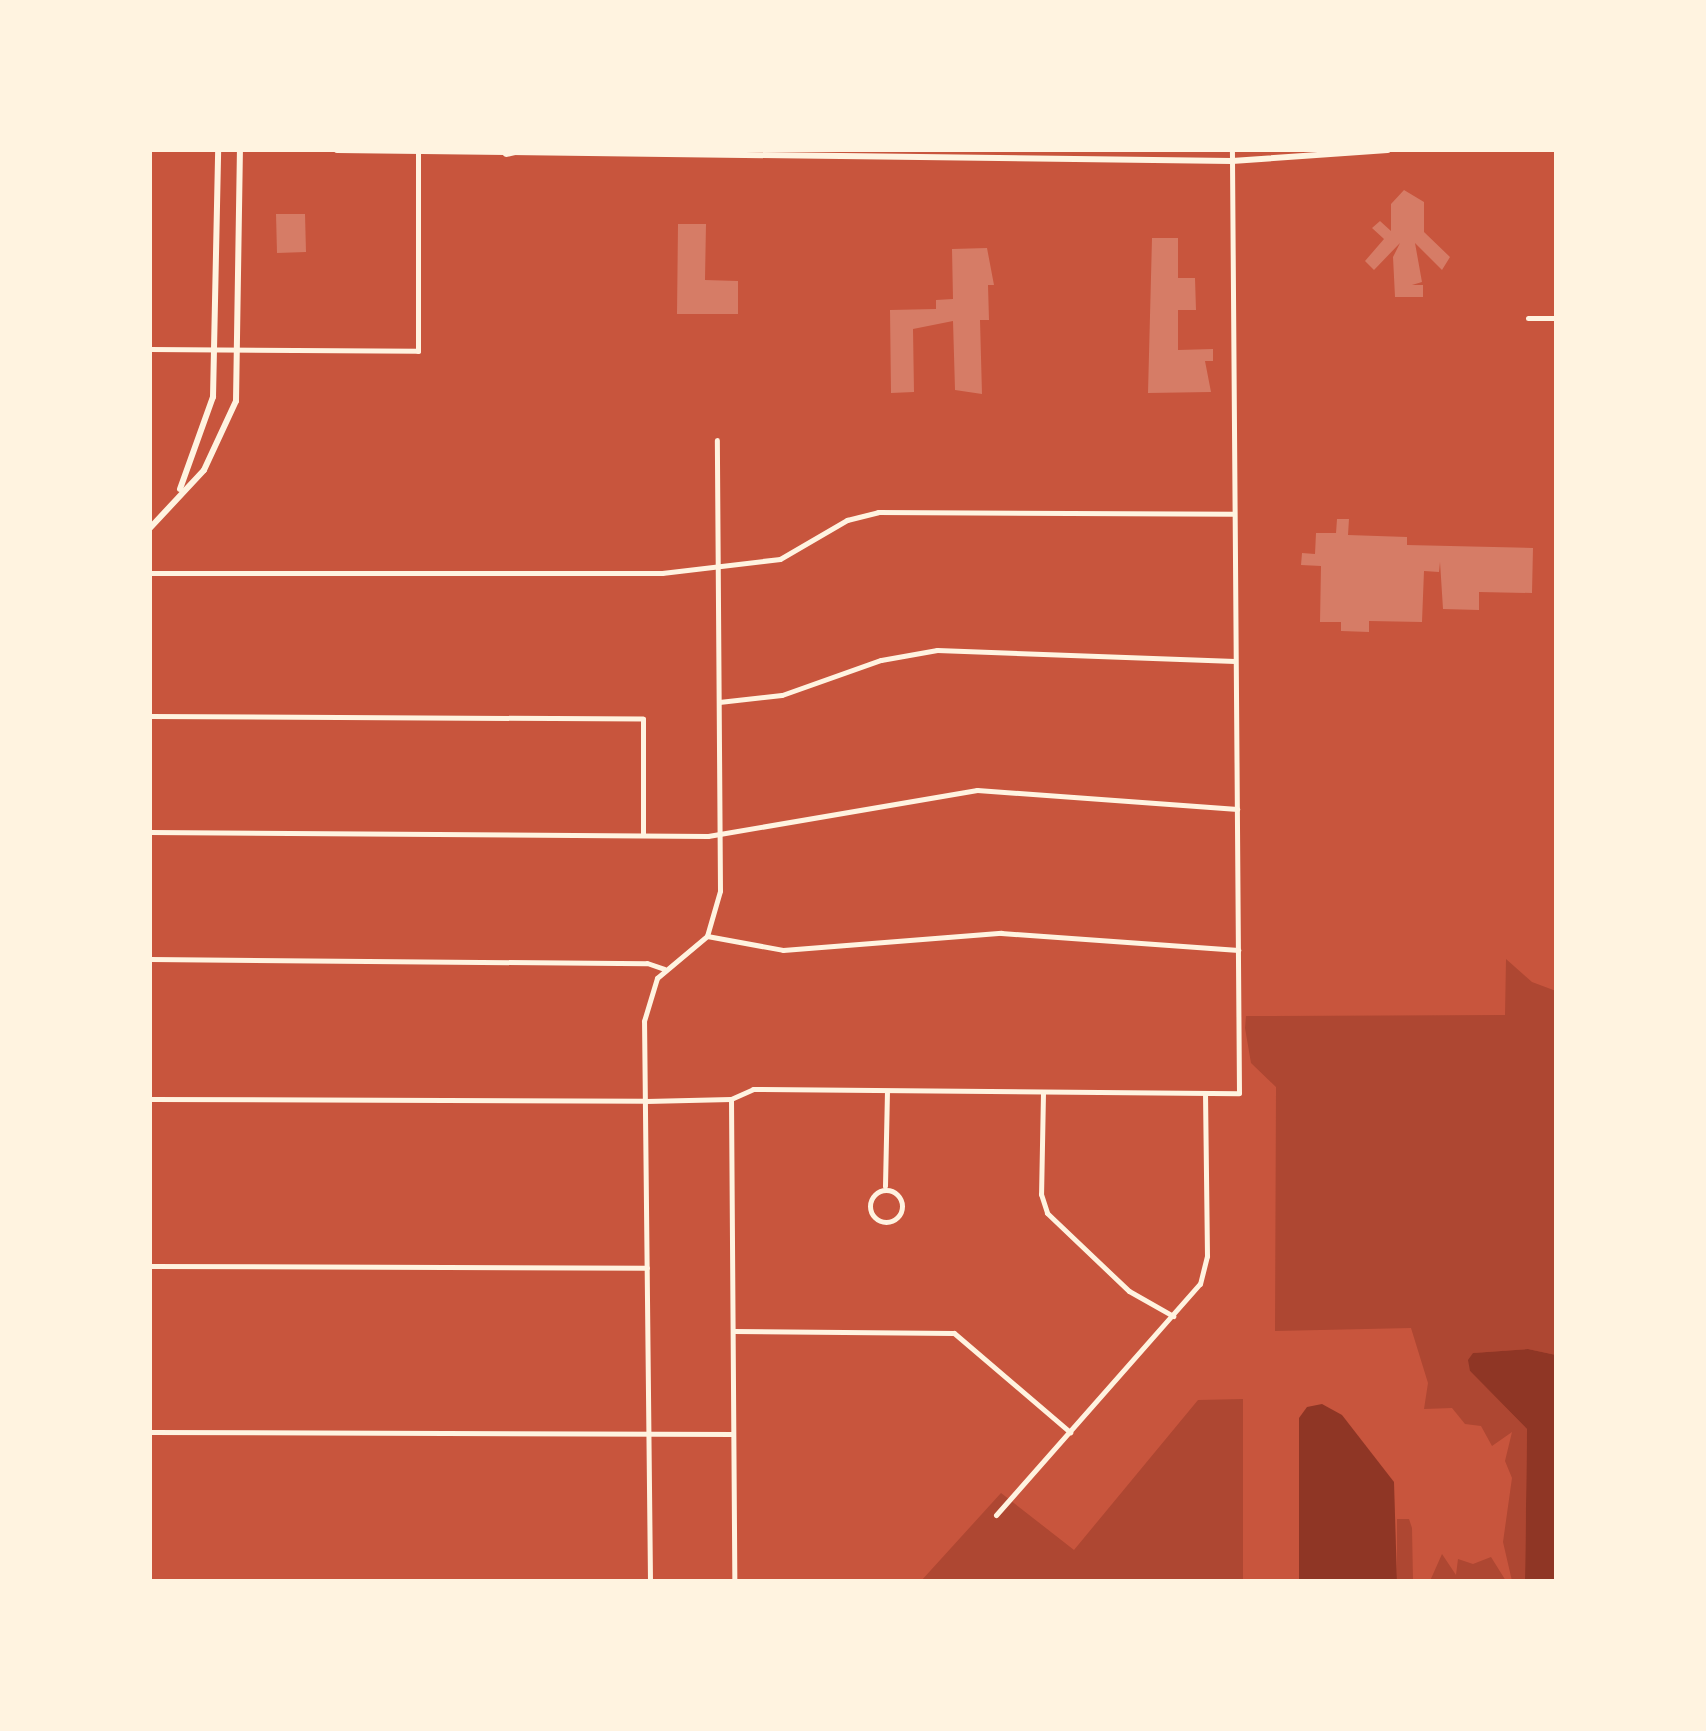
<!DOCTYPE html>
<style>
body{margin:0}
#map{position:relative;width:1706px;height:1731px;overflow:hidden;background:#c8553d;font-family:"Public Sans",sans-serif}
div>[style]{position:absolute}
.green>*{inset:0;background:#ae4732}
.water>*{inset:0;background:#8f3625}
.building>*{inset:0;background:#d67c66}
.minor>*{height:5px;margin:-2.5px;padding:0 2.5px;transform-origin:2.5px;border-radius:2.5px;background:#fff3e0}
.minor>.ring{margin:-2.5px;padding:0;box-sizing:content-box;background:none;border:5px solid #fff3e0;border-radius:50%}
.tertiary>*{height:6px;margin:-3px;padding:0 3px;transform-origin:3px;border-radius:3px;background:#fff3e0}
.secondary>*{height:6px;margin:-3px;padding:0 3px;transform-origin:3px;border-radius:3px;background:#fff3e0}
.motorway>*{height:9px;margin:-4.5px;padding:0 4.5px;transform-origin:4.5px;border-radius:4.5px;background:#fff3e0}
span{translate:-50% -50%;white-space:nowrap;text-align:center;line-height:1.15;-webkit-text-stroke:10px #fff3e0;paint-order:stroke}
.frame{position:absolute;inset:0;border:152px solid #fff3e0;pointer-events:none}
</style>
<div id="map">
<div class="green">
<div style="clip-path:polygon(1506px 959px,1532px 982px,1556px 991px,1556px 1355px,1528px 1349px,1473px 1353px,1470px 1371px,1527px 1429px,1525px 1581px,1512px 1581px,1503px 1542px,1512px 1478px,1505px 1461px,1512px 1432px,1492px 1446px,1481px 1426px,1465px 1424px,1452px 1408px,1424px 1409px,1428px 1383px,1411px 1328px,1275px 1331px,1276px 1087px,1251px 1063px,1245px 1028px,1246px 1016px,1505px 1015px)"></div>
<div style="clip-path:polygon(1243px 1399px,1243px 1581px,921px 1581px,1001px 1493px,1074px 1550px,1198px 1400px)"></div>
<div style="clip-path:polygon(1397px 1519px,1409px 1519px,1412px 1528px,1413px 1581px,1397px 1581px)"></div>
<div style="clip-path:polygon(1442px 1554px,1456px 1575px,1458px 1559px,1473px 1564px,1491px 1557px,1506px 1581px,1430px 1581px)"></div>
</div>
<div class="water">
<div style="clip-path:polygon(1528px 1349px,1556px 1355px,1556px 1581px,1525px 1581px,1527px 1429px,1470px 1371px,1468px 1360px,1473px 1353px)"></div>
<div style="clip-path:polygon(1322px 1404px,1342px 1415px,1394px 1482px,1397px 1581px,1299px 1581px,1299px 1418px,1307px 1407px)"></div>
</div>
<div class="building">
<div style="clip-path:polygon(1404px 190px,1424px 202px,1424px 232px,1450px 257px,1442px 270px,1415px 243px,1422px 282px,1412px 285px,1423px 285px,1423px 297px,1395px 297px,1393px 257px,1400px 243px,1374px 270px,1365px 261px,1384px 239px,1372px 228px,1380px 221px,1391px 231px,1391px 204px)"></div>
<div style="clip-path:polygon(276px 214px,305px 214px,306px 252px,277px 253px)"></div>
<div style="clip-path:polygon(678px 224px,706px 224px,705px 280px,738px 281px,738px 314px,677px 314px)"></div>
<div style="clip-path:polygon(1152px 238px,1178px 238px,1178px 278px,1195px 278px,1196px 310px,1178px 310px,1178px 350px,1213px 349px,1213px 361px,1205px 361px,1211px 392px,1148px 393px)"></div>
<div style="clip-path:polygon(987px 248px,994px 285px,988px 285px,989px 320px,980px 320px,982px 394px,955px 390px,953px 321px,913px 329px,914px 392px,891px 393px,890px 310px,936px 309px,936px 300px,953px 299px,952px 249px)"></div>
<div style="clip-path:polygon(1337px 519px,1349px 519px,1348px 535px,1407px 537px,1407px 545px,1533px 548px,1532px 593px,1479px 592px,1479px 610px,1443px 609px,1440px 562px,1439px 572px,1424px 571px,1422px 622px,1369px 621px,1369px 632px,1341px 631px,1341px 622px,1320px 622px,1321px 566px,1301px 565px,1302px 553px,1315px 554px,1316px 533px,1336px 533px)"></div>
</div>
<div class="minor">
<div style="left:1528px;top:318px;width:28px"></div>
<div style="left:150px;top:349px;width:268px;rotate:0.4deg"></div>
<div style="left:418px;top:351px;width:201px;rotate:-90deg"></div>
<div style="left:150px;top:573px;width:512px"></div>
<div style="left:662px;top:573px;width:119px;rotate:-6.8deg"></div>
<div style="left:780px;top:559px;width:78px;rotate:-30.2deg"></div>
<div style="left:847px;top:520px;width:32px;rotate:-14deg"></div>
<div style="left:878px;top:512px;width:356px;rotate:0.3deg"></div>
<div style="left:719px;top:702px;width:63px;rotate:-6.3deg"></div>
<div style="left:782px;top:695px;width:105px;rotate:-19.5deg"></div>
<div style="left:881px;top:660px;width:57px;rotate:-10.1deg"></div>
<div style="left:937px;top:650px;width:298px;rotate:2.1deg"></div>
<div style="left:150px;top:716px;width:493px;rotate:0.3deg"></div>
<div style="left:643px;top:719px;width:116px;rotate:90deg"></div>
<div style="left:150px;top:832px;width:558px;rotate:0.41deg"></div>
<div style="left:708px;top:836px;width:273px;rotate:-9.7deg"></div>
<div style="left:977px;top:790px;width:261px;rotate:4.2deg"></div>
<div style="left:707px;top:936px;width:77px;rotate:10.4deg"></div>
<div style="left:783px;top:950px;width:219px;rotate:-4.5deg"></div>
<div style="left:1001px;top:933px;width:238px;rotate:4.1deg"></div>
<div style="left:150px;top:959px;width:497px;rotate:0.5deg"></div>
<div style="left:647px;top:963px;width:18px;rotate:19deg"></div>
<div style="left:1043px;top:1093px;width:101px;rotate:91.1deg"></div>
<div style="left:1041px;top:1194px;width:20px;rotate:72deg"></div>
<div style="left:1047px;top:1213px;width:113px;rotate:43.6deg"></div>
<div style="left:1129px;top:1291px;width:51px;rotate:29.6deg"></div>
<div style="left:150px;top:1099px;width:496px;rotate:0.2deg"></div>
<div style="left:646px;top:1101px;width:85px;rotate:-1.3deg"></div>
<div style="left:731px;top:1099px;width:24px;rotate:-24deg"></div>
<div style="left:753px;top:1089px;width:486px;rotate:0.5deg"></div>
<div style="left:1239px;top:1093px;width:943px;rotate:-90.43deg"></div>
<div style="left:731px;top:1099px;width:482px;rotate:89.6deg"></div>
<div style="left:885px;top:1186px;width:95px;rotate:-88.8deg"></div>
<div class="ring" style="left:870px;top:1190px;width:27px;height:27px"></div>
<div style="left:150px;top:1266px;width:497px;rotate:0.2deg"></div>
<div style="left:733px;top:1331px;width:221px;rotate:0.5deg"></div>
<div style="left:954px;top:1333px;width:153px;rotate:40.5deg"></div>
<div style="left:150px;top:1432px;width:583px;rotate:0.2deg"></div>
<div style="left:996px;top:1515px;width:308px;rotate:-48.6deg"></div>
<div style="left:1200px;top:1284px;width:29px;rotate:-76deg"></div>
<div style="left:1207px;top:1256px;width:163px;rotate:-90.7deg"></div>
<div style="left:650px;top:1581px;width:560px;rotate:-90.61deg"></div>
<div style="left:644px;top:1021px;width:45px;rotate:-73.2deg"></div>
<div style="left:657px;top:978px;width:65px;rotate:-40deg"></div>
<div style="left:707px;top:936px;width:47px;rotate:-73.9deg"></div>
<div style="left:720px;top:891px;width:451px;rotate:-90.4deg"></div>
</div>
<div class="tertiary">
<div style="left:667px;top:150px;width:17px;rotate:7deg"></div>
<div style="left:510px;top:152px;width:722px;rotate:0.71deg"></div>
<div style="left:1232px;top:161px;width:156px;rotate:-4deg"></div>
</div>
<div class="secondary">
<div style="left:337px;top:150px;width:169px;rotate:0.7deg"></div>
<div style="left:180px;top:489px;width:98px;rotate:-70.3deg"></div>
<div style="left:213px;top:397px;width:247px;rotate:-88.8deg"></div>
<div style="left:150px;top:528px;width:79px;rotate:-47deg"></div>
<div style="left:204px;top:470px;width:76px;rotate:-65.1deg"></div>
<div style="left:236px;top:401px;width:251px;rotate:-89.1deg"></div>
</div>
<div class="motorway">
<div style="left:506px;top:152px;width:8px;rotate:-14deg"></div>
</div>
<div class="frame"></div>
</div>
